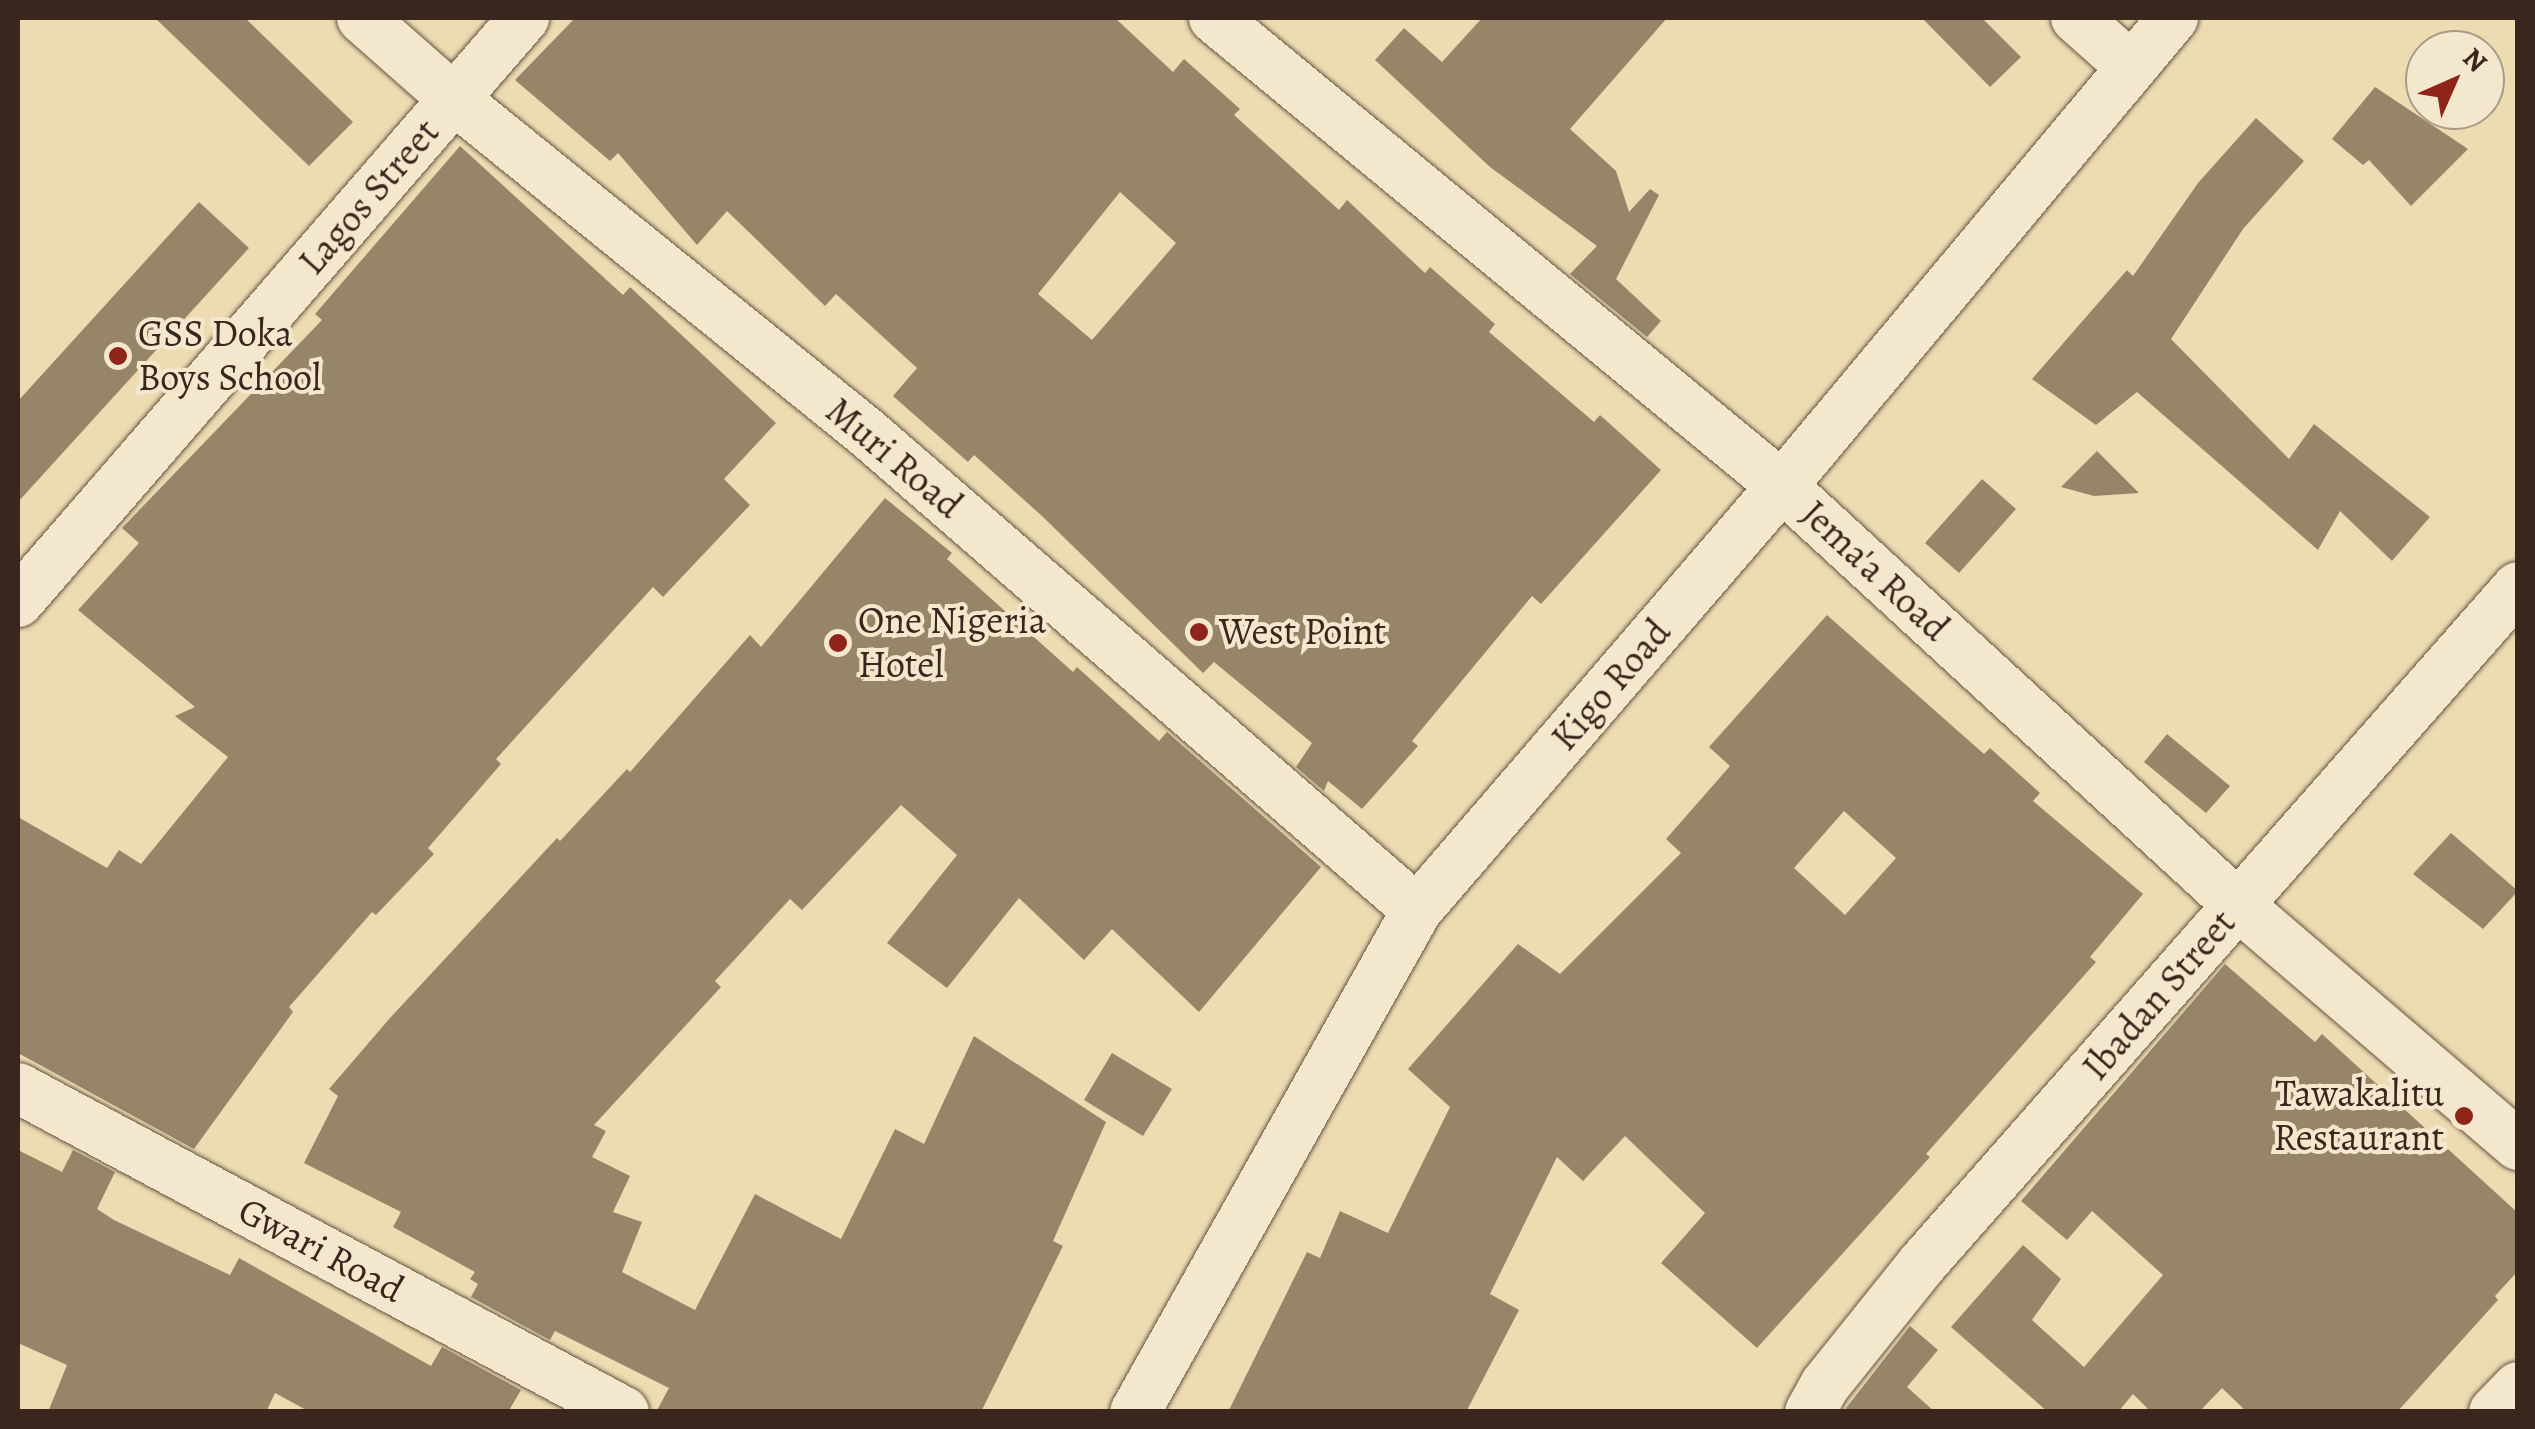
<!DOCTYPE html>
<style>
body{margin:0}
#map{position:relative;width:2535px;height:1429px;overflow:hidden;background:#eddcb2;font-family:Alegreya,serif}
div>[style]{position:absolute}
.building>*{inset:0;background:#97856a}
.roads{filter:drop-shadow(0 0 2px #665442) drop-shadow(0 0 2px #665442)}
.street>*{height:50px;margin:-25px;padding:0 25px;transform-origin:25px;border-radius:25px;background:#f3e8cd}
.dots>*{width:28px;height:28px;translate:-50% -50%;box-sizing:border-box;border:5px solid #f3e8cd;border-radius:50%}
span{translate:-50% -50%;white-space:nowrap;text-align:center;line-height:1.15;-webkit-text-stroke:8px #f3e8cd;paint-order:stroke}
.street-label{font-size:38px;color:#39271d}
.poi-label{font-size:38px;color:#39271d}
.left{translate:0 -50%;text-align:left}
.right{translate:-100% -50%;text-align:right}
.frame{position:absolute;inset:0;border:20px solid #39271d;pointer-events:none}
.north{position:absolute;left:2405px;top:30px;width:100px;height:100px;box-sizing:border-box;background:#f3e8cd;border:2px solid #a99b87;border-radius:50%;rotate:45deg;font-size:28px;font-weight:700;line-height:40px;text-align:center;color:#39271d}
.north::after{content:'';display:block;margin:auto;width:35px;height:45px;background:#8f2418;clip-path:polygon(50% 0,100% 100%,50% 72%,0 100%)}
</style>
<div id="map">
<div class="building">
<div style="clip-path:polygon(155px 18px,245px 18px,353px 122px,309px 166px)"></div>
<div style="clip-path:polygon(evenodd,575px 18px,1115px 18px,1173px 72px,1184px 59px,1240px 109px,1234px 115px,1339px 210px,1347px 200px,1425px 273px,1430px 267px,1495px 324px,1489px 332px,1594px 422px,1600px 415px,1661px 470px,1541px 604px,1532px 596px,1412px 741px,1418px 746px,1362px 809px,1328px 781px,1324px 791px,1296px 767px,1312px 743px,1214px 662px,1203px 673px,1042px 516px,974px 455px,968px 462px,893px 396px,917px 368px,836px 294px,825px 306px,727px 211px,697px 245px,618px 153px,610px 161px,515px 80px,575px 18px,1120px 192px,1176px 243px,1092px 340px,1038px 294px,1120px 192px)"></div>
<div style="clip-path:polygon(1482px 18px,1667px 18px,1570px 129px,1616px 171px,1629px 212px,1650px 189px,1659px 195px,1616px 279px,1661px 321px,1647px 337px,1570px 274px,1597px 246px,1490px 167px,1375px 60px,1404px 28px,1442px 62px)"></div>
<div style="clip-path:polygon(1922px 18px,1982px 18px,2021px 57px,1990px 87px)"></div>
<div style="clip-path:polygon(2375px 87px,2468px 149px,2411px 206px,2369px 160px,2363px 165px,2332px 139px)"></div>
<div style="clip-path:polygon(2256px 118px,2304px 161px,2243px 229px,2171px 339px,2289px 459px,2314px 424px,2430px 517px,2392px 561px,2340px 511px,2318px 550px,2137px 392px,2096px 425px,2032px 379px,2127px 270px,2133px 276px,2198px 183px)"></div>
<div style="clip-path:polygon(460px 146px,623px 295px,630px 287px,776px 423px,724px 479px,750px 505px,663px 597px,653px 587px,496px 759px,501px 764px,428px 848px,434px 854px,376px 915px,372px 912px,289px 1007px,293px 1012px,194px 1149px,18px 1053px,18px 817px,107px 868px,119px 850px,141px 864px,228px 757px,175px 716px,195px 707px,78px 610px,139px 543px,122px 528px,322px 320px,315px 314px)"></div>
<div style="clip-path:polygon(199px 202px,249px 248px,18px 502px,18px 401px)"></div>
<div style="clip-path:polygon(2097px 451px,2139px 493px,2094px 496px,2061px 487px)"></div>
<div style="clip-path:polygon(1982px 479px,2016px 509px,1959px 573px,1925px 543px)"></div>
<div style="clip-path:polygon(885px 498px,952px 553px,947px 559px,1073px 672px,1077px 667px,1159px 741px,1167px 732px,1321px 867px,1199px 1012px,1112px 929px,1084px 960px,1019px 898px,947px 988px,887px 943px,957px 855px,901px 805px,802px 910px,790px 899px,715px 981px,721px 987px,594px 1125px,606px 1131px,592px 1157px,630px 1176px,613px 1212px,642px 1222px,622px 1272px,695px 1310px,755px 1194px,841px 1239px,895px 1129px,924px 1144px,974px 1036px,1106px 1122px,1053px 1241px,1063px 1246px,981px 1412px,656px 1412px,669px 1388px,555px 1331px,550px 1340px,471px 1297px,478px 1284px,470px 1279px,475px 1272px,393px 1227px,401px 1212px,304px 1163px,338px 1096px,329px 1089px,390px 1018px,557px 838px,560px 841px,627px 769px,630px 772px,750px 635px,761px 647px)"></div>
<div style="clip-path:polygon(evenodd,1827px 615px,1984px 754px,1990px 748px,2040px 793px,2033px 801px,2143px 894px,2090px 957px,2096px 962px,1926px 1154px,1930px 1157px,1757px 1348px,1661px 1263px,1705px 1213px,1625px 1136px,1583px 1181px,1557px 1157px,1490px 1294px,1519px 1310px,1466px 1412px,1228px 1412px,1307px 1252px,1320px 1258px,1340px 1211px,1388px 1233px,1450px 1107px,1408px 1069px,1518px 944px,1560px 974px,1681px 853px,1666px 839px,1730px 766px,1709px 747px,1827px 615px,1844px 811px,1896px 858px,1845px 915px,1794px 868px,1844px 811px)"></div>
<div style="clip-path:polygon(2167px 734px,2230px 786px,2206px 813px,2144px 762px)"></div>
<div style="clip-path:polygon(2451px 833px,2518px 891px,2483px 929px,2413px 874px)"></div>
<div style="clip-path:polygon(2225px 964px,2315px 1042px,2322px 1034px,2518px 1213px,2518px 1271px,2495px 1296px,2498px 1300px,2397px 1412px,2247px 1412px,2222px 1388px,2199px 1412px,2151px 1412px,2133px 1394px,2118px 1412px,2048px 1412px,1951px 1327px,2023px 1245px,2061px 1279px,2032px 1320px,2084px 1367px,2163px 1275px,2092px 1211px,2067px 1240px,2021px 1201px)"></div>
<div style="clip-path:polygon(1112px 1053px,1172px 1089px,1143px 1136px,1084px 1100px)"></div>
<div style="clip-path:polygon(18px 1150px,62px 1172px,73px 1150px,115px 1172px,97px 1209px,114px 1220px,230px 1275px,239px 1258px,431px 1366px,442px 1347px,521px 1390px,508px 1412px,310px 1412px,275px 1393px,266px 1412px,48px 1412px,67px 1365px,18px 1343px)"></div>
<div style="clip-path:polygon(1910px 1326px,1938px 1350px,1907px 1387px,1935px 1412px,1843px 1412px)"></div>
</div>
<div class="roads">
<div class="street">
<div style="left:362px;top:18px;width:123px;rotate:41.4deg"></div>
<div style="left:454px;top:99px;width:530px;rotate:38.95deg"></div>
<div style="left:866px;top:432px;width:729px;rotate:40.94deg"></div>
<div style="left:1214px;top:18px;width:736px;rotate:39.49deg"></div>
<div style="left:1782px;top:486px;width:619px;rotate:42.58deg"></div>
<div style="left:2238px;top:905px;width:369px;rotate:40.6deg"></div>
<div style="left:2076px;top:18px;width:72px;rotate:41.6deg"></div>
<div style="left:18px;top:602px;width:773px;rotate:-49.09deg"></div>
<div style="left:18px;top:1088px;width:687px;rotate:28.13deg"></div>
<div style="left:1135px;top:1412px;width:576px;rotate:-60.67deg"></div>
<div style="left:1417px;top:910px;width:559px;rotate:-49.28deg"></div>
<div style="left:1782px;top:486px;width:610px;rotate:-50.12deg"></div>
<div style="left:1810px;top:1412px;width:31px;rotate:-61deg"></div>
<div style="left:1825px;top:1385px;width:155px;rotate:-51.3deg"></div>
<div style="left:1922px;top:1264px;width:902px;rotate:-48.64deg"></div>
<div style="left:2494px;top:1412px;width:35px;rotate:-46deg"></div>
</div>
</div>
<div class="dots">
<div style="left:118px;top:356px;background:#8f2418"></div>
<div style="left:1199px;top:632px;background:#8f2418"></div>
<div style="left:838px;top:643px;background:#8f2418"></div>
<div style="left:2464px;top:1116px;background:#8f2418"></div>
</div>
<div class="street-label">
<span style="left:369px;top:197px;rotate:-49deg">Lagos Street</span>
<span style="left:894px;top:458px;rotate:40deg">Muri Road</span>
<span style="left:1875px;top:571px;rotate:43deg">Jema'a Road</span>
<span style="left:1611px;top:685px;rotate:-49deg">Kigo Road</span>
<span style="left:2159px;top:995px;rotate:-49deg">Ibadan Street</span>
<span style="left:321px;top:1250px;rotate:28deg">Gwari Road</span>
</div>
<div class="poi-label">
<span class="left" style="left:138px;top:356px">GSS Doka<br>Boys School</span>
<span class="left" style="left:858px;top:643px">One Nigeria<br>Hotel</span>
<span class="left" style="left:1219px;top:632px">West Point</span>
<span class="right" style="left:2444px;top:1116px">Tawakalitu<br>Restaurant</span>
</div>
<div class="frame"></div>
<div class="north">N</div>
</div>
